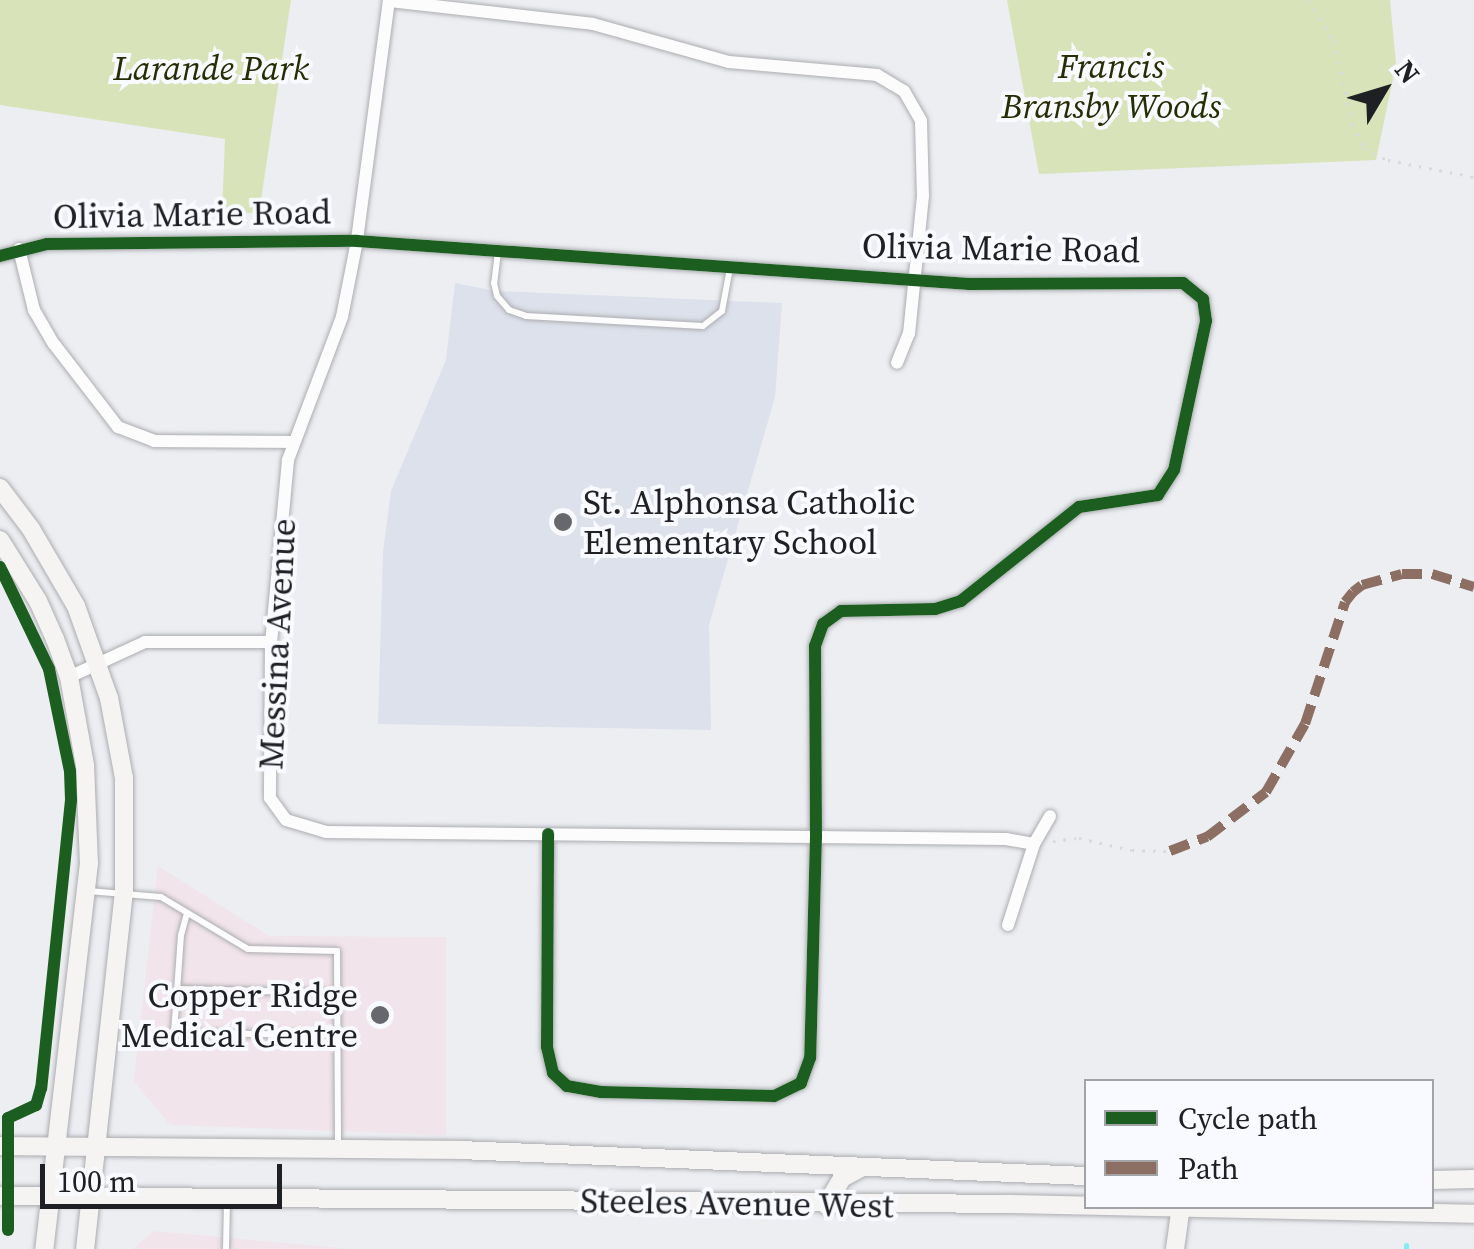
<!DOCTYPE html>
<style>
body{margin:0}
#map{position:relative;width:1474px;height:1249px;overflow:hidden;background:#eceef2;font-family:"Source Serif 4",serif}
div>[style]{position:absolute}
.commercial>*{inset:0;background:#f1e4ea}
.built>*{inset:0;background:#dce1eb}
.green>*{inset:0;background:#d8e3ba}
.stream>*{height:5px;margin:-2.5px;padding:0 2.5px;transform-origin:2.5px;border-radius:2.5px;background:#82ecf4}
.path>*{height:2.5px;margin-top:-1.25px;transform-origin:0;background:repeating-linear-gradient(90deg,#d8d9da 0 2.5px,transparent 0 10.5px)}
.roads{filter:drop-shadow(0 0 2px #acadb0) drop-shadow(0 0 2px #acadb0)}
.lane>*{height:6px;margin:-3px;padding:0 3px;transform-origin:3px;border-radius:3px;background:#fcfcfd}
.street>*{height:12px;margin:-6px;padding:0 6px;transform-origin:6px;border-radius:6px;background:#fcfcfd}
.secondary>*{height:18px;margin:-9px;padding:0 9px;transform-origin:9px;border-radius:9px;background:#f6f3f3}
.quiet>*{height:10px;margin-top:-5px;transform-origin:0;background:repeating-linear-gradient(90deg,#8d6e63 0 20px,transparent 0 30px)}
.cycleway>*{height:12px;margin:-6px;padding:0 6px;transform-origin:6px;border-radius:6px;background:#1b5e20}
.dots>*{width:28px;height:28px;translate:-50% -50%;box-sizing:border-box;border:5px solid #f8faff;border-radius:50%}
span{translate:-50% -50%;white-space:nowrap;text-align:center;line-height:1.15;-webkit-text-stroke:8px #f8faff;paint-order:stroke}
.park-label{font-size:35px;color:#262d03;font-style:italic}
.street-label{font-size:35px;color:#1f2023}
.poi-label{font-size:35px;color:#1f2023}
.left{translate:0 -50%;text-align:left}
.right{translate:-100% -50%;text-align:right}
.legend{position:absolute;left:1084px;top:1079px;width:350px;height:130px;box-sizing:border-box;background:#f8faff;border:2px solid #a1a3a7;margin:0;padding:12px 18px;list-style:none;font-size:30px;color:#1f2023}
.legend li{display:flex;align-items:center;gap:20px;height:50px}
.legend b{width:50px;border:2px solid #a1a3a7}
.north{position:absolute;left:1334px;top:40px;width:100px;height:100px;-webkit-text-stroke:8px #f8faff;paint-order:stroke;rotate:52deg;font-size:28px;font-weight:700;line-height:40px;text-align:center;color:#1f2023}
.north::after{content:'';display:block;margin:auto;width:35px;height:45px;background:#1f2023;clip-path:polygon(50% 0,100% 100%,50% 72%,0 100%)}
.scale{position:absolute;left:40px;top:1164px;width:242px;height:45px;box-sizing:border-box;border:5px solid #1f2023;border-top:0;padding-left:12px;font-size:30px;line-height:35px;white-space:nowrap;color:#1f2023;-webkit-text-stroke:8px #f8faff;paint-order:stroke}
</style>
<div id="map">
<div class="commercial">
<div style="clip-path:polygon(158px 866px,269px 936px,446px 937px,446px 1135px,170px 1125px,134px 1081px)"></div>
<div style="clip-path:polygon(154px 1231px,351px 1249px,133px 1249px)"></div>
</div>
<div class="built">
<div style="clip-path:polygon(455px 283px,495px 291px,782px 303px,775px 397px,709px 625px,711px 730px,378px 724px,383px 552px,391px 491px,446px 360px)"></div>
</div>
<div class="green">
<div style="clip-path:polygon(0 0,291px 0,259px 213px,222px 213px,225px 139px,0 105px)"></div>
<div style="clip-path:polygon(1007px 0,1390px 0,1396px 64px,1376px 160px,1039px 174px)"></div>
</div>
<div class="stream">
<div style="left:1406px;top:1249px;width:4px;rotate:-90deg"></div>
</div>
<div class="path">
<div style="left:1308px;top:0;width:49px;rotate:57.6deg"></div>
<div style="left:1334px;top:41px;width:85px;rotate:77.1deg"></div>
<div style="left:1353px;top:124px;width:26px;rotate:65deg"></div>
<div style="left:1364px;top:148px;width:27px;rotate:27deg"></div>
<div style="left:1388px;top:160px;width:88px;rotate:11.2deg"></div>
<div style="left:1053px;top:841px;width:26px;rotate:-7deg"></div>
<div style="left:1079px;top:838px;width:54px;rotate:12.8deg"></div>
<div style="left:1132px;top:850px;width:38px;rotate:2deg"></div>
</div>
<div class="roads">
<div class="lane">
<div style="left:498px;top:252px;width:31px;rotate:97deg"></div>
<div style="left:494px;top:283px;width:13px;rotate:77deg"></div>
<div style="left:497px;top:296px;width:18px;rotate:49deg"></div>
<div style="left:509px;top:310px;width:18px;rotate:19deg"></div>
<div style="left:526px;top:316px;width:177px;rotate:3.2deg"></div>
<div style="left:703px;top:326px;width:24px;rotate:-38deg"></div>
<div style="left:722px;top:311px;width:44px;rotate:-79.5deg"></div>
<div style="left:88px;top:891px;width:73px;rotate:4.7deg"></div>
<div style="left:161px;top:897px;width:101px;rotate:30.9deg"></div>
<div style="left:248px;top:949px;width:89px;rotate:1.3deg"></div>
<div style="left:337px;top:951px;width:198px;rotate:89.7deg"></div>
<div style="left:187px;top:913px;width:23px;rotate:105deg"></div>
<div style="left:181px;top:935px;width:98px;rotate:94.1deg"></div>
<div style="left:174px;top:1033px;width:165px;rotate:0.7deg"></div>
<div style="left:177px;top:989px;width:162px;rotate:1.4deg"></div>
<div style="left:226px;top:1249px;width:49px;rotate:-88.8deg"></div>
</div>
<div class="street">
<div style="left:389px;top:0;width:243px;rotate:97.6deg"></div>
<div style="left:357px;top:241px;width:77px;rotate:101.2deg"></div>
<div style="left:342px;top:317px;width:153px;rotate:110.7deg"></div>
<div style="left:288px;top:460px;width:183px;rotate:95.3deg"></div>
<div style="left:271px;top:642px;width:156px;rotate:90.4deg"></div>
<div style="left:270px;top:798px;width:27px;rotate:54deg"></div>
<div style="left:286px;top:820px;width:42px;rotate:16.7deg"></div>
<div style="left:326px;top:832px;width:680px;rotate:0.59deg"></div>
<div style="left:1006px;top:839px;width:28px;rotate:10deg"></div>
<div style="left:389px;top:1px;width:205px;rotate:6.4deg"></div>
<div style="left:593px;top:24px;width:141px;rotate:15.6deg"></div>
<div style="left:729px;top:62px;width:149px;rotate:5deg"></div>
<div style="left:877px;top:75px;width:31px;rotate:31deg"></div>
<div style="left:904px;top:91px;width:34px;rotate:60deg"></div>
<div style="left:921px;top:121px;width:75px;rotate:88.5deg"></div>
<div style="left:923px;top:196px;width:138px;rotate:95.8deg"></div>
<div style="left:909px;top:333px;width:32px;rotate:112deg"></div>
<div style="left:19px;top:249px;width:63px;rotate:76.2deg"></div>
<div style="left:34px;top:310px;width:39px;rotate:60deg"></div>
<div style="left:54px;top:344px;width:105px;rotate:52.4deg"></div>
<div style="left:118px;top:427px;width:39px;rotate:21deg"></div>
<div style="left:154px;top:441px;width:140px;rotate:0.4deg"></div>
<div style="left:0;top:256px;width:49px;rotate:-14.3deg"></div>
<div style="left:47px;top:244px;width:310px;rotate:-0.6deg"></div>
<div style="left:357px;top:241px;width:614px;rotate:4.02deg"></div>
<div style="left:969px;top:284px;width:214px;rotate:-0.3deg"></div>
<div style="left:1183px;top:283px;width:26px;rotate:39deg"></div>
<div style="left:1203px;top:299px;width:22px;rotate:82deg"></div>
<div style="left:1206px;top:321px;width:152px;rotate:102.1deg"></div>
<div style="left:1174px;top:470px;width:30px;rotate:123deg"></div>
<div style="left:1158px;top:495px;width:80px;rotate:171.4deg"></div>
<div style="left:1079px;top:507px;width:151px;rotate:141.5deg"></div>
<div style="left:961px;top:601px;width:27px;rotate:163deg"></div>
<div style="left:935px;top:609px;width:94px;rotate:178.8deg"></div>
<div style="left:841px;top:611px;width:22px;rotate:144deg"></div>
<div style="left:823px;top:624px;width:23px;rotate:110deg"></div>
<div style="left:815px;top:646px;width:190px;rotate:89.7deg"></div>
<div style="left:816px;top:836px;width:222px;rotate:91.5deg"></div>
<div style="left:810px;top:1058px;width:27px;rotate:110deg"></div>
<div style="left:801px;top:1083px;width:30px;rotate:154deg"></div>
<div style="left:774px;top:1096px;width:173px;rotate:-178.7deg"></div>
<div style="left:601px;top:1092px;width:35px;rotate:-170deg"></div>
<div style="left:567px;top:1086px;width:19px;rotate:-137deg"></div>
<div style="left:553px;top:1073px;width:27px;rotate:-103deg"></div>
<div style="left:547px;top:1047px;width:213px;rotate:-89.7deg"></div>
<div style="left:69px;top:677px;width:84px;rotate:-24.7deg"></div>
<div style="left:145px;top:642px;width:126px"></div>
<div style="left:1008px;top:925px;width:85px;rotate:-72.2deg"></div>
<div style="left:1034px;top:844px;width:32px;rotate:-60deg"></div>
</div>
<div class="secondary">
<div style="left:0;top:488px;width:51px;rotate:52.9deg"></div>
<div style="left:31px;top:529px;width:89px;rotate:59.7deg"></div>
<div style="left:76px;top:606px;width:98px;rotate:70.3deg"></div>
<div style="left:109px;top:698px;width:81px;rotate:79.4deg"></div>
<div style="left:124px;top:778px;width:113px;rotate:90deg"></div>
<div style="left:124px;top:891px;width:360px;rotate:96.2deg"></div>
<div style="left:0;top:540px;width:72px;rotate:58.1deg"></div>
<div style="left:38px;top:601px;width:42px;rotate:65.9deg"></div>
<div style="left:55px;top:639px;width:40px;rotate:69.8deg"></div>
<div style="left:69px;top:677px;width:89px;rotate:79.7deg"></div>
<div style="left:85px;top:765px;width:98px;rotate:87.7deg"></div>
<div style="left:89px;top:863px;width:389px;rotate:96.6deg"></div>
<div style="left:0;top:1146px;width:460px;rotate:0.5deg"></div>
<div style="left:460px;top:1150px;width:627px;rotate:2.38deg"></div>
<div style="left:1432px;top:1180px;width:42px;rotate:-1.4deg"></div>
<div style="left:0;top:1196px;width:1009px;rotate:0.45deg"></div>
<div style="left:1009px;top:1204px;width:465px;rotate:1.2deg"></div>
<div style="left:826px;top:1205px;width:31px;rotate:-59deg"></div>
<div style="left:842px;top:1178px;width:21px;rotate:-28deg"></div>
<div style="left:1175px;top:1249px;width:43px;rotate:-82.1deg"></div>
</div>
</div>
<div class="quiet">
<div style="left:1170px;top:851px;width:40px;rotate:-21deg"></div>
<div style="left:1207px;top:837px;width:74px;rotate:-37.3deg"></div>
<div style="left:1266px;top:792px;width:78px;rotate:-60.2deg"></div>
<div style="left:1305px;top:724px;width:128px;rotate:-71.8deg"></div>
<div style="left:1345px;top:602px;width:13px;rotate:-51deg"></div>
<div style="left:1353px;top:592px;width:11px;rotate:-38deg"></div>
<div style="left:1362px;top:585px;width:41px;rotate:-15.4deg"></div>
<div style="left:1402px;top:574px;width:30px"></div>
<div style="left:1432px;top:574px;width:44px;rotate:17.2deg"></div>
</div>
<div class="cycleway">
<div style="left:0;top:256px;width:49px;rotate:-14.3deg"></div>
<div style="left:47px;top:244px;width:310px;rotate:-0.6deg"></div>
<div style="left:357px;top:241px;width:614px;rotate:4.02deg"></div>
<div style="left:969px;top:284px;width:214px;rotate:-0.3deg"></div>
<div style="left:1183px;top:283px;width:26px;rotate:39deg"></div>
<div style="left:1203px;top:299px;width:22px;rotate:82deg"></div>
<div style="left:1206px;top:321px;width:152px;rotate:102.1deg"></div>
<div style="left:1174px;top:470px;width:30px;rotate:123deg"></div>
<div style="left:1158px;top:495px;width:80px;rotate:171.4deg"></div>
<div style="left:1079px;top:507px;width:151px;rotate:141.5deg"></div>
<div style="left:961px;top:601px;width:27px;rotate:163deg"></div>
<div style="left:935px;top:609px;width:94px;rotate:178.8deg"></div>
<div style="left:841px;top:611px;width:22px;rotate:144deg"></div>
<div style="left:823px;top:624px;width:23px;rotate:110deg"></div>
<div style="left:815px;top:646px;width:190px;rotate:89.7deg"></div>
<div style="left:816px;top:836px;width:222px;rotate:91.5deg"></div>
<div style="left:810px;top:1058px;width:27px;rotate:110deg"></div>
<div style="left:801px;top:1083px;width:30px;rotate:154deg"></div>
<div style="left:774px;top:1096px;width:173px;rotate:-178.7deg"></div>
<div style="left:601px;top:1092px;width:35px;rotate:-170deg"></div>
<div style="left:567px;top:1086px;width:19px;rotate:-137deg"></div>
<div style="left:553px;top:1073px;width:27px;rotate:-103deg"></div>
<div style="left:547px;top:1047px;width:213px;rotate:-89.7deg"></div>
<div style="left:0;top:567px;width:113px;rotate:64.3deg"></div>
<div style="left:49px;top:669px;width:104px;rotate:78.4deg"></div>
<div style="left:70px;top:771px;width:29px;rotate:88deg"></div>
<div style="left:71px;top:800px;width:290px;rotate:95.9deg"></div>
<div style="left:41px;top:1088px;width:18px;rotate:106deg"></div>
<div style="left:36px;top:1105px;width:31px;rotate:155deg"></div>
<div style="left:8px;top:1118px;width:112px;rotate:90deg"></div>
</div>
<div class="dots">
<div style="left:563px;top:522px;background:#67686b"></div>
<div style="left:380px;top:1015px;background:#67686b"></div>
</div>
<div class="park-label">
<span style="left:1111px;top:86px">Francis<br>Bransby Woods</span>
<span style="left:211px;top:68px">Larande Park</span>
</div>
<div class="street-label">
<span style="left:192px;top:214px;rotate:-1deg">Olivia Marie Road</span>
<span style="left:1001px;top:248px;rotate:1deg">Olivia Marie Road</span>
<span style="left:277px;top:644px;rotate:-87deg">Messina Avenue</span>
<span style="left:737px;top:1203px;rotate:1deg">Steeles Avenue West</span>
</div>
<div class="poi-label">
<span class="left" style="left:583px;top:522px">St. Alphonsa Catholic<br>Elementary School</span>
<span class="right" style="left:358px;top:1015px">Copper Ridge<br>Medical Centre</span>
</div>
<ul class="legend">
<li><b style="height:12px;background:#1b5e20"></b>Cycle path</li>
<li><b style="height:12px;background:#8d6e63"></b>Path</li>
</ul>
<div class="north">N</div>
<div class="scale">100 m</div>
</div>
